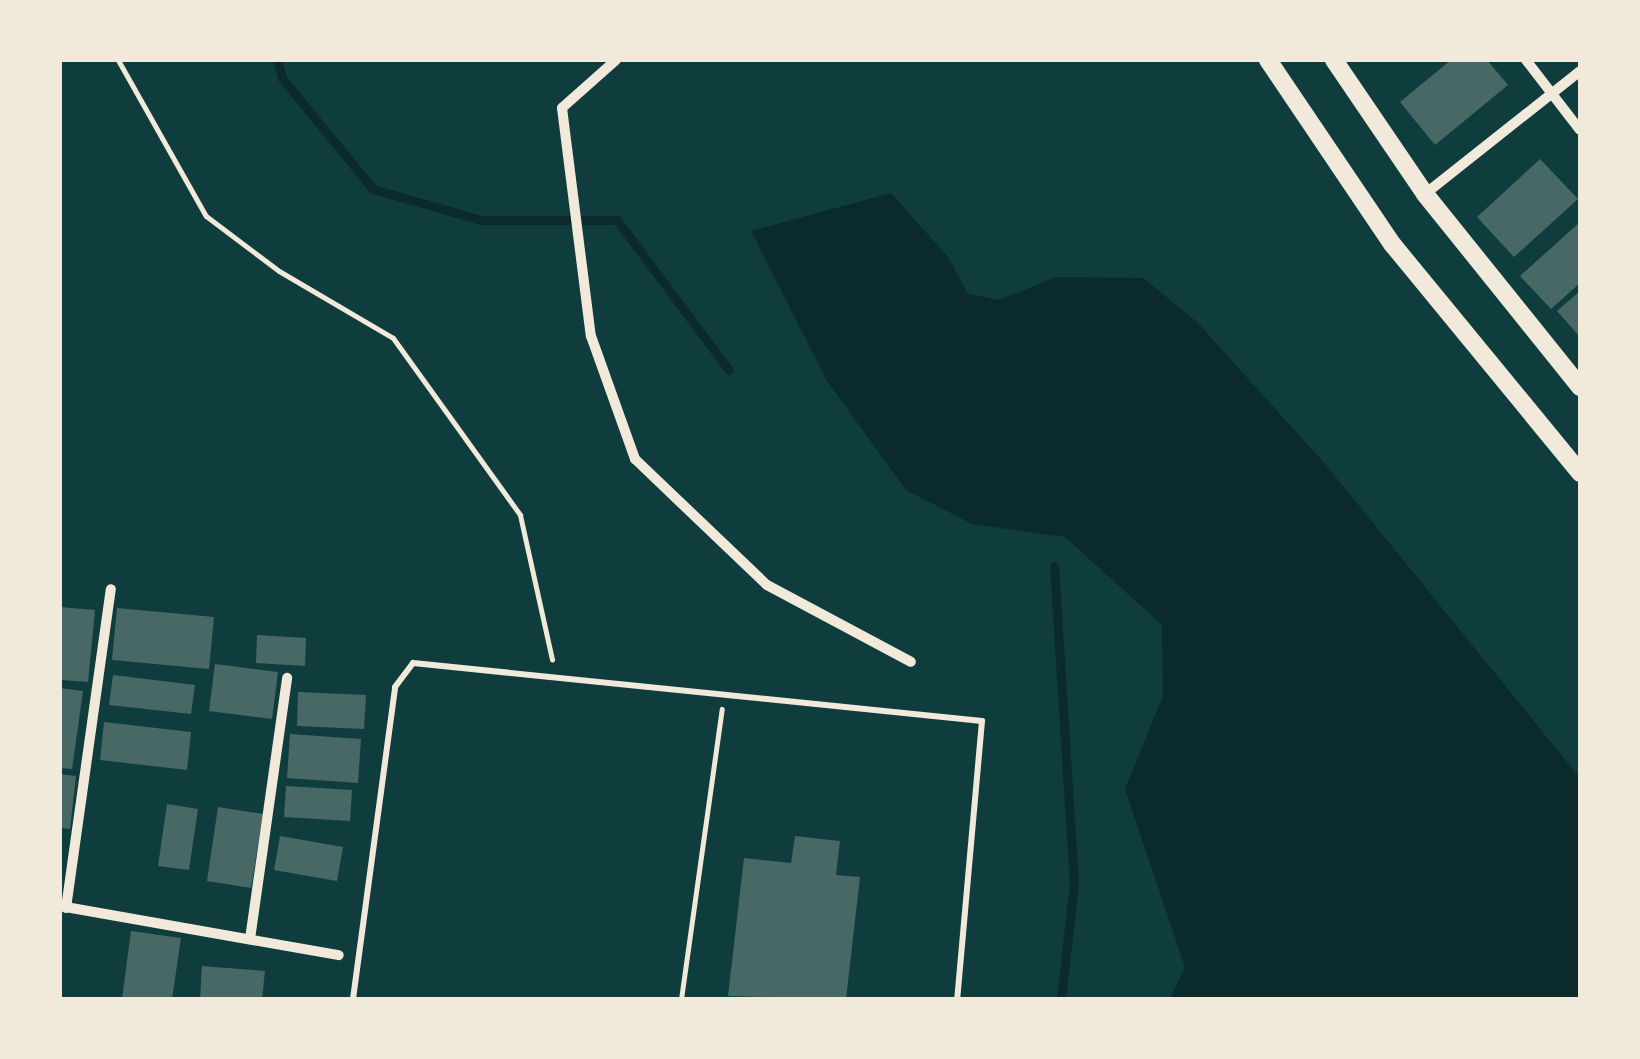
<!DOCTYPE html>
<style>
body{margin:0}
#map{position:relative;width:1640px;height:1059px;overflow:hidden;background:#0f3d3e;font-family:"Archivo Narrow",sans-serif}
div>[style]{position:absolute}
.water>*{inset:0;background:#0a2a2b}
.stream>*{height:9px;margin:-4.5px;padding:0 4.5px;transform-origin:4.5px;border-radius:4.5px;background:#0a2a2b}
.building>*{inset:0;background:#486865}
.path>*{height:5px;margin:-2.5px;padding:0 2.5px;transform-origin:2.5px;border-radius:2.5px;background:#f1e9da}
.service>*{height:6px;margin:-3px;padding:0 3px;transform-origin:3px;border-radius:3px;background:#f1e9da}
.minor>*{height:10px;margin:-5px;padding:0 5px;transform-origin:5px;border-radius:5px;background:#f1e9da}
.secondary>*{height:18px;margin:-9px;padding:0 9px;transform-origin:9px;border-radius:9px;background:#f1e9da}
span{translate:-50% -50%;white-space:nowrap;text-align:center;line-height:1.15;-webkit-text-stroke:9px #f1e9da;paint-order:stroke}
.frame{position:absolute;inset:0;border:62px solid #f1e9da;pointer-events:none}
</style>
<div id="map">
<div class="water">
<div style="clip-path:polygon(891px 193px,948px 257px,968px 294px,999px 300px,1056px 277px,1143px 278px,1197px 322px,1326px 465px,1580px 778px,1580px 999px,1170px 999px,1185px 967px,1125px 789px,1163px 696px,1162px 625px,1065px 537px,972px 524px,906px 490px,827px 381px,751px 231px)"></div>
</div>
<div class="stream">
<div style="left:277px;top:60px;width:19px;rotate:74deg"></div>
<div style="left:282px;top:78px;width:144px;rotate:50.7deg"></div>
<div style="left:373px;top:189px;width:112px;rotate:16deg"></div>
<div style="left:481px;top:220px;width:136px"></div>
<div style="left:617px;top:220px;width:187px;rotate:53.3deg"></div>
<div style="left:1054px;top:566px;width:318px;rotate:86.4deg"></div>
<div style="left:1074px;top:883px;width:117px;rotate:96.4deg"></div>
</div>
<div class="building">
<div style="clip-path:polygon(1451px 60px,1487px 60px,1508px 85px,1435px 145px,1400px 102px)"></div>
<div style="clip-path:polygon(1540px 159px,1578px 199px,1514px 257px,1477px 217px)"></div>
<div style="clip-path:polygon(1580px 222px,1580px 283px,1551px 309px,1520px 276px)"></div>
<div style="clip-path:polygon(1580px 291px,1580px 337px,1557px 311px)"></div>
<div style="clip-path:polygon(60px 607px,95px 610px,88px 682px,60px 680px)"></div>
<div style="clip-path:polygon(117px 608px,214px 617px,209px 669px,112px 660px)"></div>
<div style="clip-path:polygon(257px 635px,306px 638px,305px 666px,256px 663px)"></div>
<div style="clip-path:polygon(215px 664px,278px 672px,272px 719px,209px 711px)"></div>
<div style="clip-path:polygon(113px 675px,195px 685px,191px 714px,109px 705px)"></div>
<div style="clip-path:polygon(60px 688px,83px 691px,72px 769px,60px 768px)"></div>
<div style="clip-path:polygon(298px 692px,366px 695px,364px 729px,297px 726px)"></div>
<div style="clip-path:polygon(104px 722px,191px 732px,187px 770px,100px 760px)"></div>
<div style="clip-path:polygon(290px 734px,361px 739px,358px 783px,287px 778px)"></div>
<div style="clip-path:polygon(60px 774px,76px 776px,70px 829px,60px 828px)"></div>
<div style="clip-path:polygon(286px 786px,352px 790px,350px 821px,284px 817px)"></div>
<div style="clip-path:polygon(167px 804px,198px 809px,189px 870px,158px 866px)"></div>
<div style="clip-path:polygon(218px 807px,263px 814px,251px 888px,207px 881px)"></div>
<div style="clip-path:polygon(280px 836px,343px 847px,337px 881px,274px 870px)"></div>
<div style="clip-path:polygon(795px 836px,840px 841px,836px 875px,860px 877px,846px 999px,728px 996px,744px 858px,791px 863px)"></div>
<div style="clip-path:polygon(131px 931px,181px 938px,172px 999px,122px 999px)"></div>
<div style="clip-path:polygon(202px 966px,265px 971px,262px 999px,200px 999px)"></div>
</div>
<div class="path">
<div style="left:118px;top:60px;width:179px;rotate:60.6deg"></div>
<div style="left:206px;top:216px;width:91px;rotate:37deg"></div>
<div style="left:279px;top:271px;width:132px;rotate:30.4deg"></div>
<div style="left:393px;top:338px;width:218px;rotate:54.3deg"></div>
<div style="left:520px;top:515px;width:148px;rotate:77.5deg"></div>
<div style="left:681px;top:999px;width:293px;rotate:-82deg"></div>
</div>
<div class="service">
<div style="left:353px;top:999px;width:315px;rotate:-82.3deg"></div>
<div style="left:395px;top:687px;width:30px;rotate:-53deg"></div>
<div style="left:413px;top:663px;width:572px;rotate:5.82deg"></div>
<div style="left:982px;top:721px;width:279px;rotate:95.1deg"></div>
</div>
<div class="minor">
<div style="left:616px;top:60px;width:72px;rotate:138.4deg"></div>
<div style="left:562px;top:108px;width:230px;rotate:82.8deg"></div>
<div style="left:591px;top:336px;width:131px;rotate:70.3deg"></div>
<div style="left:635px;top:459px;width:182px;rotate:43.7deg"></div>
<div style="left:767px;top:585px;width:163px;rotate:28.1deg"></div>
<div style="left:1526px;top:60px;width:88px;rotate:52.4deg"></div>
<div style="left:1425px;top:194px;width:198px;rotate:-38.4deg"></div>
<div style="left:60px;top:906px;width:283px;rotate:10deg"></div>
<div style="left:66px;top:908px;width:322px;rotate:-82deg"></div>
<div style="left:250px;top:939px;width:264px;rotate:-81.9deg"></div>
</div>
<div class="secondary">
<div style="left:1268px;top:60px;width:223px;rotate:56deg"></div>
<div style="left:1393px;top:245px;width:295px;rotate:50.6deg"></div>
<div style="left:1334px;top:60px;width:162px;rotate:55.8deg"></div>
<div style="left:1425px;top:194px;width:248px;rotate:51.2deg"></div>
</div>
<div class="frame"></div>
</div>
